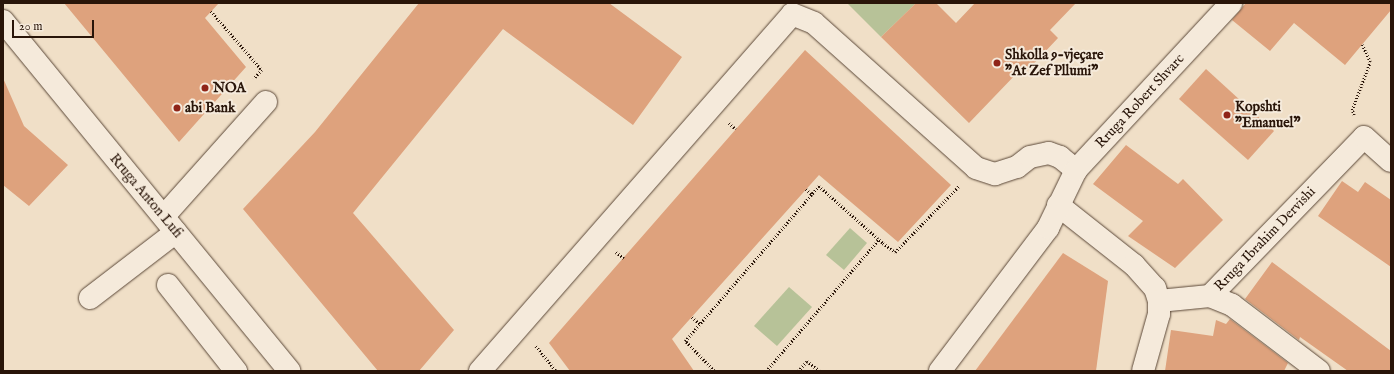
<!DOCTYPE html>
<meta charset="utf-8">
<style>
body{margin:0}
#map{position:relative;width:1394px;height:374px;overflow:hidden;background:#f0dfc7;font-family:"IM FELL English",serif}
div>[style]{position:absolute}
.green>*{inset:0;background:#b7c298}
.building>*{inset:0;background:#dea27d}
.path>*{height:2.5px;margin-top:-1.25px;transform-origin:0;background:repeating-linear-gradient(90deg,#291509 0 1px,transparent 0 3px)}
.roads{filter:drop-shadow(0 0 1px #5b4838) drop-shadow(0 0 1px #5b4838)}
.minor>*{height:22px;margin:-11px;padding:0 11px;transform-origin:11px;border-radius:11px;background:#f5eadb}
.dots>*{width:11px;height:11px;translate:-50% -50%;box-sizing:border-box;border:2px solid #f5eadb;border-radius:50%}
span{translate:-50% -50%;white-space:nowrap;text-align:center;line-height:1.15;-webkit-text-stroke:4px #f5eadb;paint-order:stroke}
.poi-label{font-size:14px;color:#291509;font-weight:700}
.left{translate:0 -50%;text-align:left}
.street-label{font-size:14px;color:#291509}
.frame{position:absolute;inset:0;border:4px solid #291509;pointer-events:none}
.scale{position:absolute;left:12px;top:20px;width:82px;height:18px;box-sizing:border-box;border:2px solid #291509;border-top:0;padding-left:5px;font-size:12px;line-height:14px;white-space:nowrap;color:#291509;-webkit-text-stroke:3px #f5eadb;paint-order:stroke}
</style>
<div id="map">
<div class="green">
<div style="clip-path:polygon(847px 3px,916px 3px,881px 37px)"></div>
<div style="clip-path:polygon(850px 228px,867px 243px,844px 270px,826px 255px)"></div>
<div style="clip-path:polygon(789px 287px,812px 307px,777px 346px,754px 326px)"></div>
</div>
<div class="building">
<div style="clip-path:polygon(64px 3px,219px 3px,205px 18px,246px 67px,179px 142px)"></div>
<div style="clip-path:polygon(419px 3px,609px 3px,682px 57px,633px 125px,503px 29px,353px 213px,454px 330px,419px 371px,378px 371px,243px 209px,315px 132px)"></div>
<div style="clip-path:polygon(916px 3px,936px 3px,956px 23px,975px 3px,1076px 3px,1050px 30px,1058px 38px,1025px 73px,1021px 69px,969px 123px,881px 37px)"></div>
<div style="clip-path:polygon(1246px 3px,1391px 3px,1391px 10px,1345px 65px,1294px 23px,1270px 51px,1232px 20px)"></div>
<div style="clip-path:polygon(805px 50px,951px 185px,898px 242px,819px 175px,672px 339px,694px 371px,570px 371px,549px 343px)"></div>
<div style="clip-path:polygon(1206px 69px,1274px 131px,1248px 160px,1179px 99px)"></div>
<div style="clip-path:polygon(3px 78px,24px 126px,68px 165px,29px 206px,3px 185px)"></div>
<div style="clip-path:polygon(1126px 145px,1178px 184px,1183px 179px,1223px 220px,1175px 268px,1128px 236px,1143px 221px,1093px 184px)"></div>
<div style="clip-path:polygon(1342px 181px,1358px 192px,1365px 182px,1391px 200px,1391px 267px,1318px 216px)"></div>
<div style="clip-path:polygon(1063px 253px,1108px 281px,1096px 371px,975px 371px)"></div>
<div style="clip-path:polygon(1272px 262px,1391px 351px,1391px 371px,1348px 371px,1300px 337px,1299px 340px,1245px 299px)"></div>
<div style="clip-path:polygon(1230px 319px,1288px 363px,1284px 371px,1165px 371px,1171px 330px,1213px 336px,1216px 320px,1226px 324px)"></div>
</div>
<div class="path">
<div style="left:211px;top:11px;width:78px;rotate:49.2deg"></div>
<div style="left:262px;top:70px;width:12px;rotate:132deg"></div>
<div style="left:1354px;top:115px;width:5px;rotate:-112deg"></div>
<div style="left:1352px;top:110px;width:51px;rotate:-69.4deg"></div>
<div style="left:1370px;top:62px;width:19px;rotate:-115deg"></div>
<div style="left:729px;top:123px;width:9px;rotate:41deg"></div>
<div style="left:806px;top:189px;width:9px;rotate:41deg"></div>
<div style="left:883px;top:243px;width:15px;rotate:37deg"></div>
<div style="left:895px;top:252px;width:92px;rotate:-45.9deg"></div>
<div style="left:616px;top:252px;width:10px;rotate:37deg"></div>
<div style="left:692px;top:317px;width:11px;rotate:41deg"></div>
<div style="left:536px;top:346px;width:32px;rotate:51deg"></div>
<div style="left:714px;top:371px;width:42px;rotate:-134deg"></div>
<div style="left:685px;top:341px;width:205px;rotate:-49.2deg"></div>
<div style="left:819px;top:186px;width:86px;rotate:41.7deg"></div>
<div style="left:766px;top:371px;width:174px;rotate:-49.4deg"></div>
<div style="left:798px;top:371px;width:13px;rotate:-48deg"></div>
<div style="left:807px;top:361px;width:16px;rotate:38deg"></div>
</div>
<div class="roads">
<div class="minor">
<div style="left:3px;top:21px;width:452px;rotate:50.7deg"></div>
<div style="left:1058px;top:205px;width:97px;rotate:38.3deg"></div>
<div style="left:1134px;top:265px;width:31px;rotate:48deg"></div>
<div style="left:1155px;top:288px;width:14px;rotate:73deg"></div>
<div style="left:1159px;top:301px;width:13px;rotate:90deg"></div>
<div style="left:1159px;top:314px;width:59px;rotate:105.7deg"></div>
<div style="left:164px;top:216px;width:153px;rotate:-48.2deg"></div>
<div style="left:168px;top:285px;width:110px;rotate:51.7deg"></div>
<div style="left:1210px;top:296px;width:24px;rotate:22deg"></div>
<div style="left:1232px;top:305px;width:109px;rotate:37.2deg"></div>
<div style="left:90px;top:298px;width:108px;rotate:-37.5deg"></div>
<div style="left:1159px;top:301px;width:51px;rotate:-5.6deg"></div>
<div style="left:1210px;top:296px;width:221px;rotate:-45.9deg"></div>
<div style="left:1364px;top:137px;width:36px;rotate:42deg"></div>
<div style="left:480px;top:371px;width:474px;rotate:-48.8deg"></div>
<div style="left:792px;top:14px;width:24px;rotate:22deg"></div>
<div style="left:814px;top:23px;width:217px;rotate:41.8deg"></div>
<div style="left:976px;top:168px;width:20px;rotate:18deg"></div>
<div style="left:995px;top:174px;width:23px;rotate:-18deg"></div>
<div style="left:1017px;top:167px;width:16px;rotate:-38deg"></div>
<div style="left:1030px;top:157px;width:19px;rotate:-12deg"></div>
<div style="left:1049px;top:153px;width:12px;rotate:20deg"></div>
<div style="left:1060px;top:157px;width:21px;rotate:39deg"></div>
<div style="left:940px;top:371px;width:179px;rotate:-52.9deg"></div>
<div style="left:1048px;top:228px;width:64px;rotate:-64.2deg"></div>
<div style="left:1076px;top:170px;width:228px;rotate:-47.1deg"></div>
</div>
</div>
<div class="dots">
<div style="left:997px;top:63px;background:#8f2418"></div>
<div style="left:205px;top:88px;background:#8f2418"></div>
<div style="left:177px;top:108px;background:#8f2418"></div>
<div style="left:1227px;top:115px;background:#8f2418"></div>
</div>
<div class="poi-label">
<span class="left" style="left:1005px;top:63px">Shkolla 9-vjeçare<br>"At Zef Pllumi"</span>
<span class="left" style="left:213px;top:88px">NOA</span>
<span class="left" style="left:1235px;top:115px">Kopshti<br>"Emanuel"</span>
<span class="left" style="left:185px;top:108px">abi Bank</span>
</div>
<div class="street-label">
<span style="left:1140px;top:101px;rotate:-47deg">Rruga Robert Shvarc</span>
<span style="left:146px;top:196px;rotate:50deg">Rruga Anton Lufi</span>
<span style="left:1265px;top:239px;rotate:-46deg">Rruga Ibrahim Dervishi</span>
</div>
<div class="frame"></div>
<div class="scale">20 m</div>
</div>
